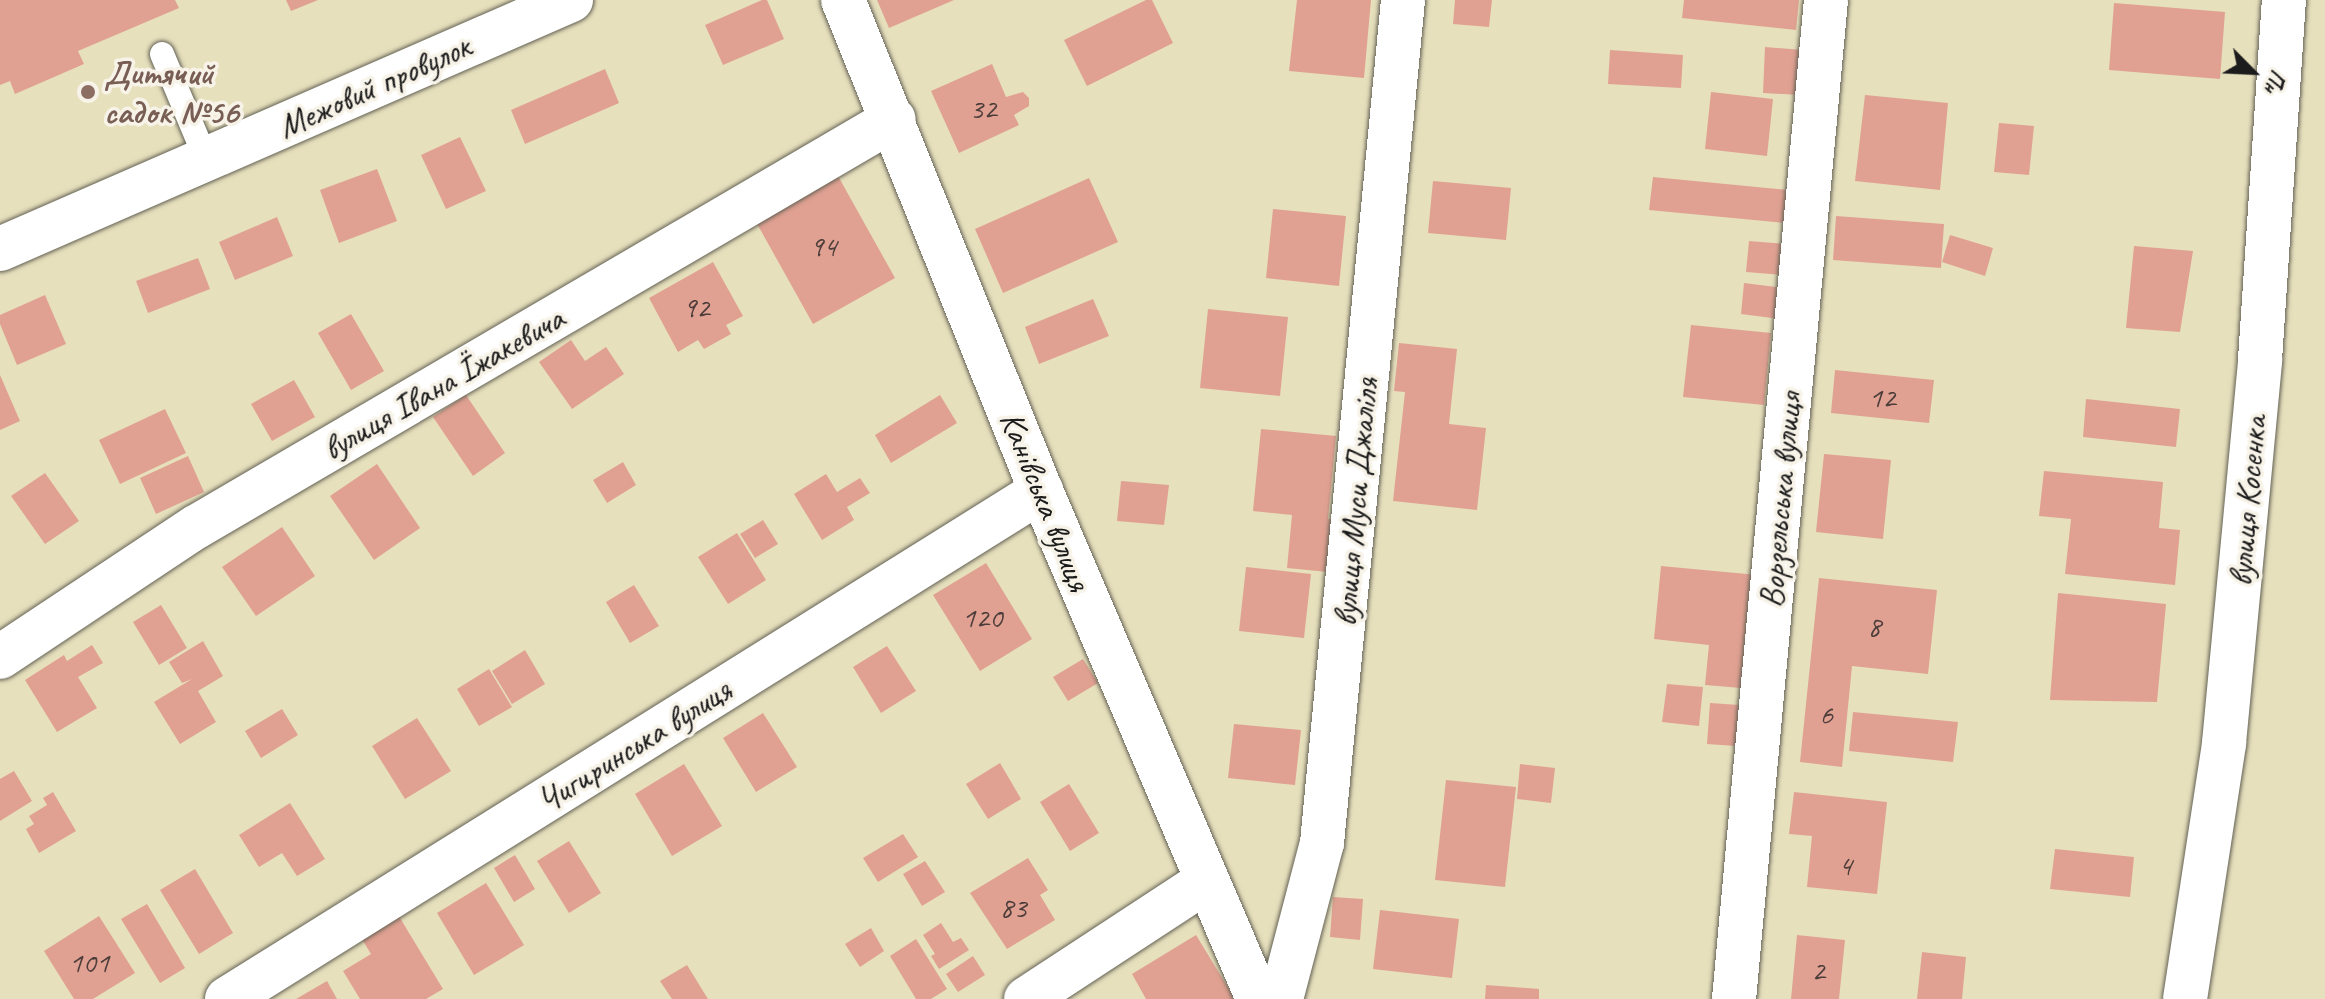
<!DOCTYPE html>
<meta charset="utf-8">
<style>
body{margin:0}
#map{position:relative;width:2325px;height:999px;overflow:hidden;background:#e7e0bd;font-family:Caveat,sans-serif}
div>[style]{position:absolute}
.building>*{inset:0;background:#e0a192}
.roads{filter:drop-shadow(0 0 2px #636154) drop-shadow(0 0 2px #636154)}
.service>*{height:24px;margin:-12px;padding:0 12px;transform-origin:12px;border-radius:12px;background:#fff}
.minor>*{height:44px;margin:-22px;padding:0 22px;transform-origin:22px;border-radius:22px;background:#fff}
.dots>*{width:22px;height:22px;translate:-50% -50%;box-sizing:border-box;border:4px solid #f7f3e8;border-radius:50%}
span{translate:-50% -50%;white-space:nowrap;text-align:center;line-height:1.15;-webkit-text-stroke:7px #f7f3e8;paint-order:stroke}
.number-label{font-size:30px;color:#4d3d3a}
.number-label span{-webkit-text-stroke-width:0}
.education-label{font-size:34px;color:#785e54;font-weight:700}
.left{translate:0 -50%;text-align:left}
.street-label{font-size:34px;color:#1c1c1c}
.north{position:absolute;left:2213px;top:32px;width:80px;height:80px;-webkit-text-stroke:6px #f7f3e8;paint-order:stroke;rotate:114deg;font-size:22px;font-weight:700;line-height:32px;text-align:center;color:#1c1c1c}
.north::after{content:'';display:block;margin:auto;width:28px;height:36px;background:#1c1c1c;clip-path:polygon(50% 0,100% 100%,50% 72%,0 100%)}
</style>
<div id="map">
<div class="building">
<div style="clip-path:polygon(0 0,175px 0,179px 8px,78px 51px,84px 64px,15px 94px,10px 81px,0 85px)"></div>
<div style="clip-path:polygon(286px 0,318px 0,291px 11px)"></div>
<div style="clip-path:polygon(762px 0,767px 0,784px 39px,723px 65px,705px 25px)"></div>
<div style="clip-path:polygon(877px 0,954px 0,889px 28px)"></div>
<div style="clip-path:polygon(1146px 0,1152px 0,1173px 43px,1087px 86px,1064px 40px)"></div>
<div style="clip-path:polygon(1297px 0,1371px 0,1364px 78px,1289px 71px)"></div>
<div style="clip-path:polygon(1455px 0,1492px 0,1489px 27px,1453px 24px)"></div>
<div style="clip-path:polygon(1684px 0,1799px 0,1796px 30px,1682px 18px)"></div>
<div style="clip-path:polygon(2114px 3px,2225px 12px,2220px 79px,2109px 70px)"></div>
<div style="clip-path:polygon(1765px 47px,1803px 50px,1800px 95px,1763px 93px)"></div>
<div style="clip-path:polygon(1610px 50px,1683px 55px,1681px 88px,1608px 84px)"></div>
<div style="clip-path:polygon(992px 64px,1006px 97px,1023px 92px,1029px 98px,1029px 106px,1014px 115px,1019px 125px,959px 153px,931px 91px)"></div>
<div style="clip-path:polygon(605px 69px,619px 103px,525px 144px,511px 110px)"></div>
<div style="clip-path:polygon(1711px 92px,1773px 99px,1767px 156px,1705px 149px)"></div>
<div style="clip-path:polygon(1865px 95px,1948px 103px,1940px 190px,1855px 181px)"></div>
<div style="clip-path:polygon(1999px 123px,2034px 126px,2029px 175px,1994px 172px)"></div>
<div style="clip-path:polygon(460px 137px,486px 191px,446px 209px,421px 155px)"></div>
<div style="clip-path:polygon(833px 167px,895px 278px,813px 324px,751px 213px)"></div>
<div style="clip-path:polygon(377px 169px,397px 221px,339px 243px,320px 190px)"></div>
<div style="clip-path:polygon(1653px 177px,1788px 190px,1785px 223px,1649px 210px)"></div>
<div style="clip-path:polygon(1089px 178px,1118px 242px,1003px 293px,975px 229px)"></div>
<div style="clip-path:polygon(1433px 181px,1511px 188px,1506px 240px,1428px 233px)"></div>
<div style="clip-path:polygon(1273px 209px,1346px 216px,1339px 286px,1266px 278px)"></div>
<div style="clip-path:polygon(1836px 216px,1944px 224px,1941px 268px,1833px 260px)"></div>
<div style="clip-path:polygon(277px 217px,293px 256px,235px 280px,219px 242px)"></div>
<div style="clip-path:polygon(1950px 235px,1993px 248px,1985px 276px,1942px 262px)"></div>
<div style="clip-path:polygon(1749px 241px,1787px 244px,1784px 275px,1746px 272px)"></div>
<div style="clip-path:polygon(2134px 246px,2193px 251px,2180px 332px,2126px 328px)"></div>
<div style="clip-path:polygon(198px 258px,210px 289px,148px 313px,136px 281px)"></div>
<div style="clip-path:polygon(713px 262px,743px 316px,726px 325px,731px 334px,704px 349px,698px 340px,678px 352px,649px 298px)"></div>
<div style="clip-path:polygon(1744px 283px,1784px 288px,1780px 319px,1741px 314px)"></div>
<div style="clip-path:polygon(45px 295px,66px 344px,17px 365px,0 324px,0 315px)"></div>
<div style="clip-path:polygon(1093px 299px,1109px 336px,1039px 364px,1025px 327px)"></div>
<div style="clip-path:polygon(1208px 309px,1288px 317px,1280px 396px,1200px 388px)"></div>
<div style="clip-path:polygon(351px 314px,384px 371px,351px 390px,318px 333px)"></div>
<div style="clip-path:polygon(1691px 325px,1771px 333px,1764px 405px,1683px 397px)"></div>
<div style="clip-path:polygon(571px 340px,585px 361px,606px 347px,624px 374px,572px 409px,539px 362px)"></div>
<div style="clip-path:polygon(1399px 343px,1457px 349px,1449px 424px,1486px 428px,1477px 510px,1393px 501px,1405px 392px,1394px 391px)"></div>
<div style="clip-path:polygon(1835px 370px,1934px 380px,1929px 423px,1831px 413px)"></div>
<div style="clip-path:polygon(0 375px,20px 421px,0 430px)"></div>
<div style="clip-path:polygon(294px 380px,315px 417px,272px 441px,251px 404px)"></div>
<div style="clip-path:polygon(466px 395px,505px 453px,473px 476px,433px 417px)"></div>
<div style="clip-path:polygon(940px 395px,957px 423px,891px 463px,875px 435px)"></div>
<div style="clip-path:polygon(2086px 399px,2180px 409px,2176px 447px,2083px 437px)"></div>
<div style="clip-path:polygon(165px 409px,186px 453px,120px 484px,99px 440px)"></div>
<div style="clip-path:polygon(1261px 429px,1336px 436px,1328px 519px,1334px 520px,1328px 572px,1287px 568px,1292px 515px,1253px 511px)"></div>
<div style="clip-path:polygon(1824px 454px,1891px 460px,1883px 539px,1816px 532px)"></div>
<div style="clip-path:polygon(188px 456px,204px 492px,156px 514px,140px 478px)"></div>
<div style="clip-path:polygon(623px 462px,636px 485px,607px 503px,593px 480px)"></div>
<div style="clip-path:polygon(377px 464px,420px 528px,374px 560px,330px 496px)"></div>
<div style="clip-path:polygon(2044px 471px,2163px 482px,2159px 528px,2180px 530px,2175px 585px,2065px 574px,2071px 519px,2039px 516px)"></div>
<div style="clip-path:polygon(45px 473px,79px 521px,45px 544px,11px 496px)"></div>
<div style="clip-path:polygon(826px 474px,837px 492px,860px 478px,870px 493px,847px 507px,854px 520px,822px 540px,794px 494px)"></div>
<div style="clip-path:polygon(1121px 481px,1169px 485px,1164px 525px,1117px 521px)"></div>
<div style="clip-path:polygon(763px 520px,778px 544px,755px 558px,740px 534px)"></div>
<div style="clip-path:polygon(282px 527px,315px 576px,256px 616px,222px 567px)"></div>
<div style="clip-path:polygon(737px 533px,766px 580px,728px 604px,698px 557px)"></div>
<div style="clip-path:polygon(986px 563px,1032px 639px,980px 671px,933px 595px)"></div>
<div style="clip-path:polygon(1661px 566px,1768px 576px,1753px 689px,1705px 685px,1709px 645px,1654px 639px)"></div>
<div style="clip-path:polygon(1246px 567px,1311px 574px,1304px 638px,1239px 631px)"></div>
<div style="clip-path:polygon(1819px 578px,1937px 590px,1928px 674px,1852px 666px,1842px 767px,1800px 762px)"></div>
<div style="clip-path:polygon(634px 585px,659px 626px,630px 643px,606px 602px)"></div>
<div style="clip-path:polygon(2058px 593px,2166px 604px,2157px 702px,2050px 700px)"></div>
<div style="clip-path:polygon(161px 605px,187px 648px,159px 665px,133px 622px)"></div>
<div style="clip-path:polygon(203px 641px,223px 676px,198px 691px,216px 722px,180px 744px,154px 702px,192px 679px,182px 683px,169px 662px)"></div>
<div style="clip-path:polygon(92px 645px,103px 663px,78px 677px,97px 708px,57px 732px,25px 680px,64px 655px,67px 661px)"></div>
<div style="clip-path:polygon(887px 646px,916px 691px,881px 713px,853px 667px)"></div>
<div style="clip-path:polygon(525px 650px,545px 684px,512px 704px,492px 671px)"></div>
<div style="clip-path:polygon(1083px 659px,1098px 683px,1068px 701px,1053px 677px)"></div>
<div style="clip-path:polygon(489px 669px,512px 707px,479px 726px,457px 689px)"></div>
<div style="clip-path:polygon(1667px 684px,1703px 687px,1699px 726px,1662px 722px)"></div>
<div style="clip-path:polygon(1710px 703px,1754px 706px,1750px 747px,1707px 744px)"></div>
<div style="clip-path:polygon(282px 709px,298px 735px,261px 758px,245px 731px)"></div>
<div style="clip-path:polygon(1853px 712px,1958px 722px,1953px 762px,1849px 751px)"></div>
<div style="clip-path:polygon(763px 713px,797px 767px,756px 792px,723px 738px)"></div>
<div style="clip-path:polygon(417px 718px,451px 771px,405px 799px,372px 746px)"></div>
<div style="clip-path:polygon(1234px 724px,1301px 730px,1295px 785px,1228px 778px)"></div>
<div style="clip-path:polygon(1000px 763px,1021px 799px,988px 819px,966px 784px)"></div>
<div style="clip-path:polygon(684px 764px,722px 826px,672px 856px,635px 794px)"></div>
<div style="clip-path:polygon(1520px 764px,1555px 768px,1551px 803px,1517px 799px)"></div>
<div style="clip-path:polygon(14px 771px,32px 801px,0 821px,0 779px)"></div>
<div style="clip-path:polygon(1446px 780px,1516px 787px,1505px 887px,1435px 880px)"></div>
<div style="clip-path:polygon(1069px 784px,1099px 833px,1070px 851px,1040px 802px)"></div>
<div style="clip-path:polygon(53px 792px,76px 831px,39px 853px,26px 829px,34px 824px,29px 816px,47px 805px,43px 798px)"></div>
<div style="clip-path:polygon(1794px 792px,1887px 802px,1877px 894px,1807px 887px,1812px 836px,1789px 834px)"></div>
<div style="clip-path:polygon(290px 803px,325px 859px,297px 876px,282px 853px,259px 867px,239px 835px)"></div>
<div style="clip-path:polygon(903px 834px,918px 857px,878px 882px,863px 858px)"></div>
<div style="clip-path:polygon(569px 841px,601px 893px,569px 913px,537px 861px)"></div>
<div style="clip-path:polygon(2055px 849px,2134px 857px,2130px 897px,2050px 889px)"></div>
<div style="clip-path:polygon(515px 855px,535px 889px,514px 902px,494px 868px)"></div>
<div style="clip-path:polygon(1028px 858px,1048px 890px,1040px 895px,1055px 920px,1007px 949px,970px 893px)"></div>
<div style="clip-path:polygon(925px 861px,945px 892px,922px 906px,903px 874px)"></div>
<div style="clip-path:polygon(195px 869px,233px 933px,199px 954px,160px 890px)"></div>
<div style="clip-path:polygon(486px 883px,524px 945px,474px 975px,437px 913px)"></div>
<div style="clip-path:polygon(1333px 897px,1363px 899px,1360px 940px,1330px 937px)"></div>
<div style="clip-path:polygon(147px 904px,185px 968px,160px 983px,121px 919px)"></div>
<div style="clip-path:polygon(1380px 910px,1459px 919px,1452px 978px,1373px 969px)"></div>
<div style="clip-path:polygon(397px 913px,443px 989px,426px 999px,360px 999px,343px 971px,371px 954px,360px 936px)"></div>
<div style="clip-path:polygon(99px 916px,135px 973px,93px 999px,74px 999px,44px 951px)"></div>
<div style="clip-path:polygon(941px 923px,953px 942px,961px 938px,969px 950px,939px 969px,931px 956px,935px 954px,923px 935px)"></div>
<div style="clip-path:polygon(871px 928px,884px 951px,860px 967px,845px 944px)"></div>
<div style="clip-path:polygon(1196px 935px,1235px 999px,1146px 999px,1132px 974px)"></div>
<div style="clip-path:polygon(1797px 935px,1845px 940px,1839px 999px,1791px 999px)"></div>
<div style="clip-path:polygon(916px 939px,947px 989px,931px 999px,916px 999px,890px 956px)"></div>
<div style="clip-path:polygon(1922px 952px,1966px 957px,1962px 999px,1917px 999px)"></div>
<div style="clip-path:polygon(973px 956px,985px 975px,958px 992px,946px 974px)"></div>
<div style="clip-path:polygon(687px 965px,708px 999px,672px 999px,660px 981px)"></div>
<div style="clip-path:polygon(327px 981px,337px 999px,296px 999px)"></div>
<div style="clip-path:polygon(1486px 985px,1539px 989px,1539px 999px,1485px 999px)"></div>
</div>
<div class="roads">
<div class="service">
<div style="left:162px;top:54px;width:114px;rotate:67.3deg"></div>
</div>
<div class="minor">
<div style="left:843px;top:0;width:529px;rotate:68.04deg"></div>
<div style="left:1041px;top:491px;width:552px;rotate:66.87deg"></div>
<div style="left:0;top:249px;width:623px;rotate:-23.56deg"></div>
<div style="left:0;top:657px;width:235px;rotate:-33.6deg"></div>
<div style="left:196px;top:527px;width:808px;rotate:-30.31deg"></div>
<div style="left:227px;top:999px;width:960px;rotate:-31.97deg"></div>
<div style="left:1026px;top:999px;width:214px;rotate:-33.2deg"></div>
<div style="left:1281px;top:999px;width:161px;rotate:-75.3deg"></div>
<div style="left:1322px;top:843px;width:847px;rotate:-84.51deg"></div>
<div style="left:1734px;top:999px;width:1003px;rotate:-84.74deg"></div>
<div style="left:2185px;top:999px;width:259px;rotate:-81.3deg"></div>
<div style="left:2224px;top:743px;width:385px;rotate:-84.6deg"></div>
<div style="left:2260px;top:360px;width:361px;rotate:-86.2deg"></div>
</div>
</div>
<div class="dots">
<div style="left:88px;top:92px;background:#8d6e63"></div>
</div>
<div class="number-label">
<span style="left:983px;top:108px">32</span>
<span style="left:823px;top:246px">94</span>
<span style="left:696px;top:307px">92</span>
<span style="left:1882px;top:397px">12</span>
<span style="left:982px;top:617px">120</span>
<span style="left:1874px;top:626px">8</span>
<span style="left:1826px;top:714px">6</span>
<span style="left:1845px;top:865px">4</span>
<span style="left:1013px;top:907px">83</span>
<span style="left:89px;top:962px">101</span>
<span style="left:1818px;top:970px">2</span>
</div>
<div class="education-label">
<span class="left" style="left:104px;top:92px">Дитячий<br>садок №56</span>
</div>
<div class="street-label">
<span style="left:374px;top:86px;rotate:-24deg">Межовий провулок</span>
<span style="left:443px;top:383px;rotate:-30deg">вулиця Івана Їжакевича</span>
<span style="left:1780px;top:500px;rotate:-85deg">Ворзельська вулиця</span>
<span style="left:1046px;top:501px;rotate:68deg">Канівська вулиця</span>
<span style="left:2247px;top:501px;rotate:-85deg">вулиця Косенка</span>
<span style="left:1355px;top:502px;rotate:-85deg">вулиця Муси Джаліля</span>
<span style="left:634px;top:745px;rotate:-32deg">Чигиринська вулиця</span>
</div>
<div class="north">Пн</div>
</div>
